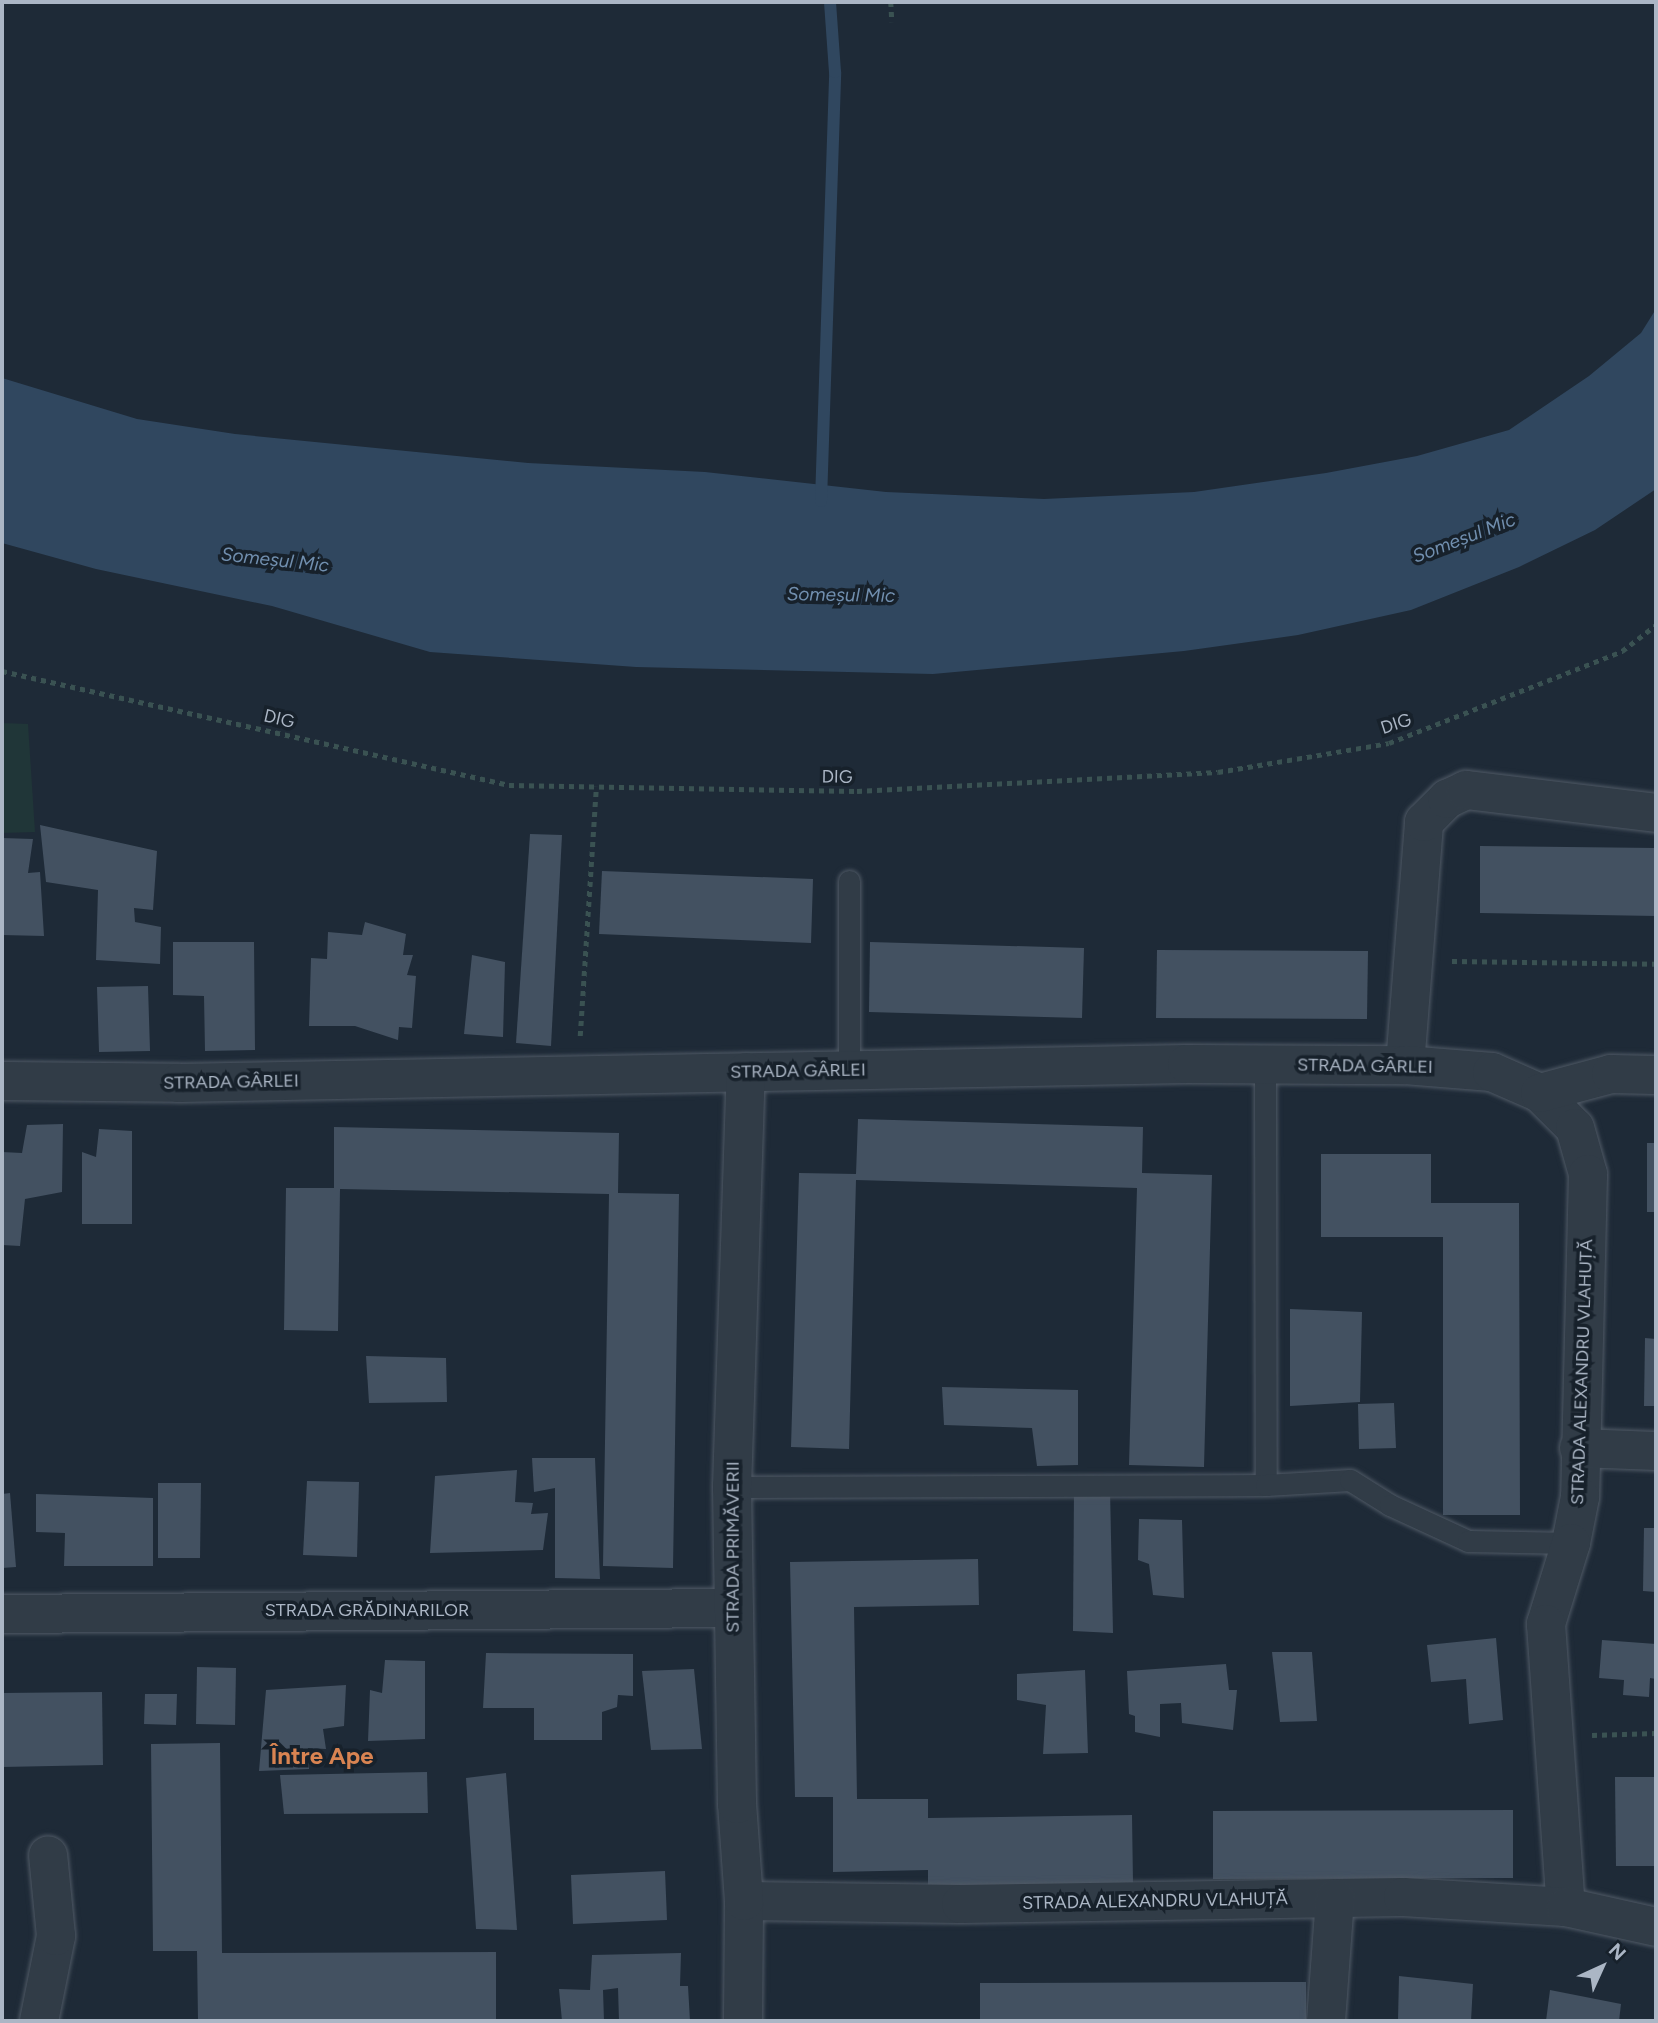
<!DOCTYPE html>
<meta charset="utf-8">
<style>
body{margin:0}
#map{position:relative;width:1658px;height:2023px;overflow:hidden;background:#1e2a37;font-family:Figtree,sans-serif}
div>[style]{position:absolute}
.green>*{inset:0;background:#203638}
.water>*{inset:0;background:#30475f}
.stream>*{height:12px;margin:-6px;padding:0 6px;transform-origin:6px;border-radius:6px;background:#30475f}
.building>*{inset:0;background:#435161}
.path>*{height:4.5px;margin-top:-2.25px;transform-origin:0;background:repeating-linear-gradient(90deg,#3a5252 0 5px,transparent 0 10px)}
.roads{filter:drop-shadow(0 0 2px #4f5965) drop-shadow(0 0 2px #4f5965)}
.lane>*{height:21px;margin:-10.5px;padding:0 10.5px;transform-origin:10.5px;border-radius:10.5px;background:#313c47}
.street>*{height:38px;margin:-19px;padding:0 19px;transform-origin:19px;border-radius:19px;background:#313c47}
span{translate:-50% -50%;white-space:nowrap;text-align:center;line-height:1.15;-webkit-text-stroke:7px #17212b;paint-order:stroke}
.street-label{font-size:18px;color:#abb6c5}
.water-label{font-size:19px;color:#718faf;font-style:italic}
.district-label{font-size:24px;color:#d98452;font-weight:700}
.frame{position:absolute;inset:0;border:4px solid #abb6c5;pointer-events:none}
.north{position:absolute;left:1567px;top:1932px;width:70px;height:70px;-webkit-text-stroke:5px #17212b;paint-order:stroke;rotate:45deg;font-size:19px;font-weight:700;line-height:28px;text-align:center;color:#abb6c5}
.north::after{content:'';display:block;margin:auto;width:24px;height:32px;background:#abb6c5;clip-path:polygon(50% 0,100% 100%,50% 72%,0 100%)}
</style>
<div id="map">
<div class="green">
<div style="clip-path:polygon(2px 723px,28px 724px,35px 832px,2px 833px)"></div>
</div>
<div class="water">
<div style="clip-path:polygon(1656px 309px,1656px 489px,1595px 530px,1519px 567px,1411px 610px,1298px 635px,1184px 651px,933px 674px,636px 667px,430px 652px,272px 606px,96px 569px,2px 543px,2px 378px,137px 419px,235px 434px,528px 463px,705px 472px,886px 492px,1044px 499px,1194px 492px,1326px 473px,1417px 456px,1509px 430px,1589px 376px,1641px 333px)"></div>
</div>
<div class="stream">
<div style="left:821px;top:501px;width:429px;rotate:-88.1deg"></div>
<div style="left:835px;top:72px;width:70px;rotate:-94.1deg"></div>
</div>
<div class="building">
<div style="clip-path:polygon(40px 825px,157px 851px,153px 910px,134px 908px,135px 922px,161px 927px,160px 964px,96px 960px,98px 890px,46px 882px)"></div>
<div style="clip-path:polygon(530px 834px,562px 835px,551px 1046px,516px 1043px)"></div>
<div style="clip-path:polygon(2px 838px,33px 839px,28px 873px,40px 872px,44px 936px,2px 935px)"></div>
<div style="clip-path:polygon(1480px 846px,1656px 848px,1656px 916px,1480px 913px)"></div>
<div style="clip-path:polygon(602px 871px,813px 879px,811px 943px,599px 934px)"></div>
<div style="clip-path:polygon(365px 922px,406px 934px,403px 955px,413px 955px,407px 975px,416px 976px,412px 1028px,399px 1027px,398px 1040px,355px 1026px,309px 1026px,311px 958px,327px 959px,328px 932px,362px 935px)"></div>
<div style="clip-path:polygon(173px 942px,254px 942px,255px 1050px,205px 1051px,204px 996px,173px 995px)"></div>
<div style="clip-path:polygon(870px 942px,1084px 948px,1082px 1018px,869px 1012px)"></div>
<div style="clip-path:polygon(1157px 950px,1368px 951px,1367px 1019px,1156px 1018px)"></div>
<div style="clip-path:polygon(472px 955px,505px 962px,503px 1037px,464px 1034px)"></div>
<div style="clip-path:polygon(148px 986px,150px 1051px,99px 1052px,97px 987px)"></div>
<div style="clip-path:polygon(858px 1119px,1143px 1127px,1142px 1173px,1212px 1175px,1204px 1467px,1129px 1465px,1137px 1188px,856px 1180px,849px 1449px,791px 1447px,799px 1173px,856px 1174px)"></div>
<div style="clip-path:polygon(63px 1124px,62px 1192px,25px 1199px,20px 1246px,2px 1245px,2px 1152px,22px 1153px,27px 1125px)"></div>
<div style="clip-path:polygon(334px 1127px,619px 1133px,618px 1193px,679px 1194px,673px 1568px,603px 1566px,609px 1194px,340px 1189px,338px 1331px,284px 1330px,286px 1188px,334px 1188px)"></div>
<div style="clip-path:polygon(99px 1129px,132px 1131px,132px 1224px,82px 1224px,82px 1152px,96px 1157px)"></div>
<div style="clip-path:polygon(1647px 1143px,1656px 1143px,1656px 1212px,1647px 1212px)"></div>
<div style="clip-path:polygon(1321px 1154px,1431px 1154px,1431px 1203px,1519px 1203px,1520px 1515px,1443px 1515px,1443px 1237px,1321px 1237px)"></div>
<div style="clip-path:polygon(1290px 1309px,1362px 1312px,1360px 1402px,1290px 1406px)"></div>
<div style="clip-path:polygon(1645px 1338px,1656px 1339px,1656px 1406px,1644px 1406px)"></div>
<div style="clip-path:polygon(366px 1356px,446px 1358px,447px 1402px,369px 1403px)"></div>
<div style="clip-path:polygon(942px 1387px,1078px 1390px,1078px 1465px,1037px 1466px,1032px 1428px,944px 1425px)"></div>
<div style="clip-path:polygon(1394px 1403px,1396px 1448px,1359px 1449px,1358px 1404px)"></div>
<div style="clip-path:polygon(532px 1458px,595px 1458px,600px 1579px,555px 1578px,555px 1488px,534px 1492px)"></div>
<div style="clip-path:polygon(517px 1470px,515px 1502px,533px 1503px,531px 1514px,548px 1513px,543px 1550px,430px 1553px,435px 1476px)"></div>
<div style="clip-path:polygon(307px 1481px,359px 1482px,357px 1557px,303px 1555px)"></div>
<div style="clip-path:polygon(158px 1483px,201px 1483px,200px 1558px,158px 1558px)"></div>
<div style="clip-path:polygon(1110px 1489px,1113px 1633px,1073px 1631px,1074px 1490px)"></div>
<div style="clip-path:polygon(10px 1493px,16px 1567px,2px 1568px,2px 1494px)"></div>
<div style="clip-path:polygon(36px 1494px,153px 1498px,153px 1566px,64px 1566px,65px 1533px,36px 1532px)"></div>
<div style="clip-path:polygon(1139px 1519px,1182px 1520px,1184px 1598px,1153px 1595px,1149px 1564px,1138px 1560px)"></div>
<div style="clip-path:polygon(1644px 1528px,1656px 1528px,1656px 1592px,1643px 1591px)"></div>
<div style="clip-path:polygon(978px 1559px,979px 1605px,854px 1607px,857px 1799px,928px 1799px,928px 1818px,1132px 1815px,1133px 1883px,928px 1887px,928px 1870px,833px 1872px,833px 1797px,795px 1797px,790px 1562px)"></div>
<div style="clip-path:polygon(1496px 1638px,1503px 1720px,1469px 1724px,1466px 1679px,1431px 1682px,1427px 1645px)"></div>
<div style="clip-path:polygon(1602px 1640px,1656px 1644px,1656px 1679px,1650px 1678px,1649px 1697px,1623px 1695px,1624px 1680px,1599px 1678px)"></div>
<div style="clip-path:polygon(1272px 1652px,1312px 1652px,1317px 1721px,1280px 1722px)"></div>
<div style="clip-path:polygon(486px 1653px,633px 1654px,633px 1696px,618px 1695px,617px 1707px,602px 1712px,602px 1740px,534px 1740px,534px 1708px,483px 1708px)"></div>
<div style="clip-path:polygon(385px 1660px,425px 1661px,425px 1739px,368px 1741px,370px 1690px,382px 1693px)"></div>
<div style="clip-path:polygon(1226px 1664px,1229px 1690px,1237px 1690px,1233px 1730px,1182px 1723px,1181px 1703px,1160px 1704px,1160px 1737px,1135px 1732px,1135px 1716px,1129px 1714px,1127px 1671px)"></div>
<div style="clip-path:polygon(197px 1667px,236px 1668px,235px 1725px,196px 1724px)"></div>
<div style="clip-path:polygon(694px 1669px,702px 1749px,651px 1750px,642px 1671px)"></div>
<div style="clip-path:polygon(1085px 1670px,1088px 1753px,1043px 1754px,1046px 1705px,1017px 1700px,1017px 1674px)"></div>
<div style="clip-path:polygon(346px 1685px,344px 1726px,323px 1729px,326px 1749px,308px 1748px,309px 1769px,259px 1771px,266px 1690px)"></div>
<div style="clip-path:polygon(102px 1692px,103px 1765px,2px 1767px,2px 1693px)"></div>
<div style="clip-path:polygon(145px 1694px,177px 1694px,176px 1725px,144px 1724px)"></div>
<div style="clip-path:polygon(220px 1743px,222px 1953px,496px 1952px,496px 2021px,198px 2021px,197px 1951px,153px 1951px,151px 1744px)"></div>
<div style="clip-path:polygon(427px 1772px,428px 1813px,284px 1814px,280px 1775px)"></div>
<div style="clip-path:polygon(506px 1773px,517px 1930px,476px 1929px,466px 1778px)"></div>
<div style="clip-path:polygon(1615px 1777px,1656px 1777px,1656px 1866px,1616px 1866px)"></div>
<div style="clip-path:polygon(1513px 1810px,1513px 1878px,1213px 1879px,1213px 1811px)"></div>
<div style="clip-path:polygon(665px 1871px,667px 1920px,573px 1924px,571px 1875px)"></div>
<div style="clip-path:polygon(681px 1953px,680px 1986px,688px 1986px,690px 2021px,619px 2021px,618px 1988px,603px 1990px,604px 2021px,562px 2021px,559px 1989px,590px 1990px,592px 1955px)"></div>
<div style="clip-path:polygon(1399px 1976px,1473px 1984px,1471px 2021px,1398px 2021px)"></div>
<div style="clip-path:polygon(1306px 1982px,1306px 2021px,980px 2021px,980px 1983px)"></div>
<div style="clip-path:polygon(1550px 1990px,1621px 2004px,1619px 2021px,1546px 2021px)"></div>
</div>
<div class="path">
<div style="left:891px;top:2px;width:20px;rotate:87deg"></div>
<div style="left:2px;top:671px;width:520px;rotate:12.67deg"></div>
<div style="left:509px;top:785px;width:348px;rotate:1deg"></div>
<div style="left:857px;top:791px;width:361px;rotate:-3deg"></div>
<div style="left:1218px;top:772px;width:173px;rotate:-9.6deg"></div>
<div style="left:1389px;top:743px;width:251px;rotate:-21.5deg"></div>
<div style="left:1622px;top:651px;width:43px;rotate:-37.4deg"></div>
<div style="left:1452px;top:961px;width:204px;rotate:0.8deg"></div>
<div style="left:580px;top:1036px;width:250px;rotate:-86.3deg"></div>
<div style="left:1592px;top:1735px;width:64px;rotate:-1.8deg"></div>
</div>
<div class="roads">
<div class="lane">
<div style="left:1265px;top:1065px;width:420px;rotate:89.9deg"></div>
<div style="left:849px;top:1070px;width:189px;rotate:-90deg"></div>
<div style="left:732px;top:1487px;width:534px;rotate:-0.21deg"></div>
<div style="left:1266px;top:1485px;width:84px;rotate:-3.4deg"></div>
<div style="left:1350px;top:1480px;width:47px;rotate:32deg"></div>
<div style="left:1390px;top:1505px;width:86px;rotate:24.8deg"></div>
<div style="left:1468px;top:1541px;width:103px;rotate:1.1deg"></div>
</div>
<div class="street">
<div style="left:1405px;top:1065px;width:244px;rotate:-85.5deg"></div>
<div style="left:1424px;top:822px;width:33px;rotate:-45deg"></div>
<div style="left:1447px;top:799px;width:21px;rotate:-25deg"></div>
<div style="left:1466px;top:790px;width:191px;rotate:6.9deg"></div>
<div style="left:2px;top:1081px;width:177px;rotate:0.6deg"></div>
<div style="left:179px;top:1083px;width:1008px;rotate:-1.08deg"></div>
<div style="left:1187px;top:1064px;width:218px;rotate:0.3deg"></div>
<div style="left:1405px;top:1065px;width:87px;rotate:4.6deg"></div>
<div style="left:1492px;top:1072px;width:52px;rotate:23.6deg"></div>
<div style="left:1540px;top:1093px;width:49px;rotate:45deg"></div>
<div style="left:1575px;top:1128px;width:48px;rotate:74.2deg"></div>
<div style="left:1588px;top:1174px;width:323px;rotate:91.4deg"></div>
<div style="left:1580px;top:1497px;width:47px;rotate:101.1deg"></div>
<div style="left:1571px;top:1543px;width:85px;rotate:107.2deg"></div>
<div style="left:1546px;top:1624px;width:284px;rotate:86deg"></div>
<div style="left:1540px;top:1093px;width:73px;rotate:-15deg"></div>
<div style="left:1611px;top:1074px;width:45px;rotate:1.3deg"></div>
<div style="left:1579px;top:1448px;width:77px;rotate:2.2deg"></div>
<div style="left:2px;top:1614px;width:731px;rotate:-0.47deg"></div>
<div style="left:744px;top:1901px;width:217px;rotate:0.8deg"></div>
<div style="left:961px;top:1904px;width:442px;rotate:-0.9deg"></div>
<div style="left:1403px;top:1897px;width:163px;rotate:3.5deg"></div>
<div style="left:1566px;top:1907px;width:92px;rotate:12.5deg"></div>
<div style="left:39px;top:2021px;width:87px;rotate:-78.7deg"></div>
<div style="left:56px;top:1936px;width:81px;rotate:-95.6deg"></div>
<div style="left:743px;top:2021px;width:120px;rotate:-89.5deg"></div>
<div style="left:744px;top:1901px;width:97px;rotate:-94.1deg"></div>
<div style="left:737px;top:1804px;width:317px;rotate:-90.9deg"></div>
<div style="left:732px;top:1487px;width:415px;rotate:-88.1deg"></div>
<div style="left:1326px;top:2021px;width:123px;rotate:-85.8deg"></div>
</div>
</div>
<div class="street-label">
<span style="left:279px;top:719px;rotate:13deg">DIG</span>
<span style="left:1396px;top:724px;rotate:-18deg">DIG</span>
<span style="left:837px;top:777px;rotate:1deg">DIG</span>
<span style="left:1365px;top:1066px;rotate:1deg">STRADA GÂRLEI</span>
<span style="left:798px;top:1071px;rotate:-1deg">STRADA GÂRLEI</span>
<span style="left:231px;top:1082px;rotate:-1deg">STRADA GÂRLEI</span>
<span style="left:1582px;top:1372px;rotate:-88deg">STRADA ALEXANDRU VLAHUȚĂ</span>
<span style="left:733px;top:1547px;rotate:-90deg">STRADA PRIMĂVERII</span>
<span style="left:367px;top:1610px">STRADA GRĂDINARILOR</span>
<span style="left:1155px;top:1901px;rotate:-1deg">STRADA ALEXANDRU VLAHUȚĂ</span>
</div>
<div class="water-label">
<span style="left:1464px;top:538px;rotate:-21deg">Someșul Mic</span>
<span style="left:275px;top:560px;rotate:6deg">Someșul Mic</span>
<span style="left:841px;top:595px;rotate:1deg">Someșul Mic</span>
</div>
<div class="district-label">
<span style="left:322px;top:1756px">Între Ape</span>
</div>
<div class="frame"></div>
<div class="north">N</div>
</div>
